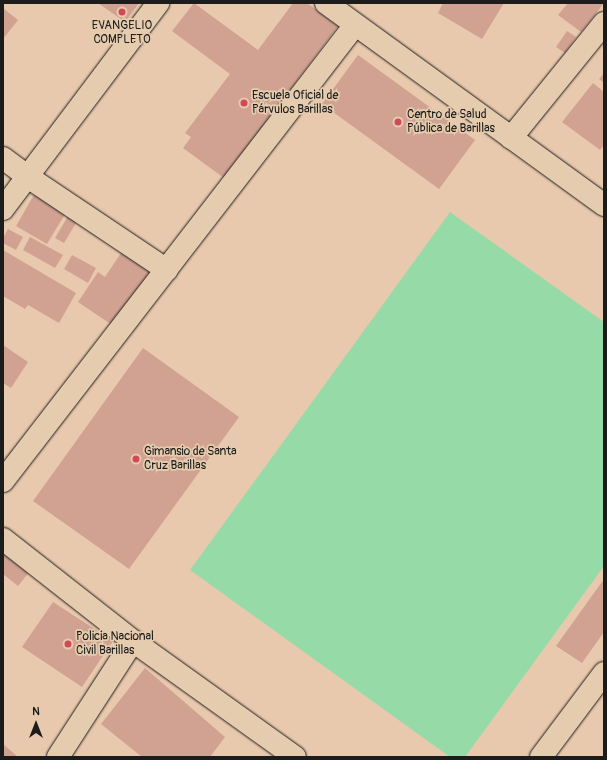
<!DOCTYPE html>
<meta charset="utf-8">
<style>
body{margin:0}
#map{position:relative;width:607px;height:760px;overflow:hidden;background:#e9c9ad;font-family:Pangolin,sans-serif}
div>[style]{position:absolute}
.green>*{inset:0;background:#96dba7}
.building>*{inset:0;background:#d1a292}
.roads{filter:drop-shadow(0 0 1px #1c1c1c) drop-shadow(0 0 1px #1c1c1c)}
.minor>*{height:22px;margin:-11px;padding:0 11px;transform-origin:11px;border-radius:11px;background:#e6ccae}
.dots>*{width:11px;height:11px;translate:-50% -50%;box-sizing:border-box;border:2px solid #e6ccae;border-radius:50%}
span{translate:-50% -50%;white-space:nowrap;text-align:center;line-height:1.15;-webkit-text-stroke:3.5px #e6ccae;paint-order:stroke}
.poi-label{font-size:12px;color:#1c1c1c}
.left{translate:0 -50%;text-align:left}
.frame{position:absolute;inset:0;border:4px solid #1c1c1c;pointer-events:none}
.north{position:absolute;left:16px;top:704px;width:40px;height:40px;-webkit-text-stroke:3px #e6ccae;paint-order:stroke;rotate:0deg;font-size:11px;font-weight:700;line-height:16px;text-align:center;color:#1c1c1c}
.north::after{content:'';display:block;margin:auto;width:14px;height:18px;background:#1c1c1c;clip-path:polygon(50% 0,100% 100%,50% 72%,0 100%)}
</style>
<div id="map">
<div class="green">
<div style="clip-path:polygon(450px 212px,604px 322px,604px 566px,465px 757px,450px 757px,190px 570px)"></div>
</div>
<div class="building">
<div style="clip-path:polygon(98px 3px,139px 3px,125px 22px)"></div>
<div style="clip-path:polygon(194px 3px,258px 50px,293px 3px,307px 3px,338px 26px,224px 178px,183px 148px,191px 137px,185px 133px,230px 74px,172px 31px)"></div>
<div style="clip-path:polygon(443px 3px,504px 3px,482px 39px,438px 13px)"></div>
<div style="clip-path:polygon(568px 3px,604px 3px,581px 32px,558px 15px)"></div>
<div style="clip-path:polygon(3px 8px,18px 20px,3px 39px)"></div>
<div style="clip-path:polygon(567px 31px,576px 37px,565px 53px,556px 47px)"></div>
<div style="clip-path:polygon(358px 55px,475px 140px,439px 189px,322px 104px)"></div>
<div style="clip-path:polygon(604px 73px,604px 83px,599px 79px)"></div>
<div style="clip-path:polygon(593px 83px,604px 92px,604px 145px,600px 150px,562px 122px)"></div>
<div style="clip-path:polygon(35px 193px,67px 211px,47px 244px,16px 226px)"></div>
<div style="clip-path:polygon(70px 213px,79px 218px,64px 243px,55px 238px)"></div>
<div style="clip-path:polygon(8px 229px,23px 237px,16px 250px,3px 243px,3px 238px)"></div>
<div style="clip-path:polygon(30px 237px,63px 255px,55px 268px,23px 250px)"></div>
<div style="clip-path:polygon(125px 247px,159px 270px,118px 329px,78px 302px,98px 272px,105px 277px)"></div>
<div style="clip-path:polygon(3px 250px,76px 293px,59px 323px,28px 305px,25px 309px,3px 296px)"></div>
<div style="clip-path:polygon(72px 255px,96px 268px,88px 283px,64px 269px)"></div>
<div style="clip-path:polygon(3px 345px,28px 362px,11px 388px,3px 383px)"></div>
<div style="clip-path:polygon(143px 348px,239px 417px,129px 569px,33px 501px)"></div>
<div style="clip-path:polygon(3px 542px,34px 566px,18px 586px,3px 574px)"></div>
<div style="clip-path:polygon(604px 579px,604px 632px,582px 663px,556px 646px)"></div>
<div style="clip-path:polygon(53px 602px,113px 641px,82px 687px,22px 647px)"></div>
<div style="clip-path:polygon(145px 668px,225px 737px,210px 757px,142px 757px,101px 724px)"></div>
<div style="clip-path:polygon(3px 744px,18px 757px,3px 757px)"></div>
</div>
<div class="roads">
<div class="minor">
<div style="left:326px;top:3px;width:344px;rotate:36deg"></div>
<div style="left:511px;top:138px;width:148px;rotate:-51deg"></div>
<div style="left:3px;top:158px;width:31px;rotate:37deg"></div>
<div style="left:28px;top:177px;width:167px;rotate:33.8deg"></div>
<div style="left:3px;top:209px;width:258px;rotate:-53deg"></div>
<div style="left:3px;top:481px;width:576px;rotate:-52.33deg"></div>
<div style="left:3px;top:539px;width:165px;rotate:38.1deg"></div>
<div style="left:133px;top:641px;width:199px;rotate:35.6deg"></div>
<div style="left:58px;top:757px;width:138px;rotate:-57.1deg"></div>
<div style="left:541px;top:757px;width:105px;rotate:-53.1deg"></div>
</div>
</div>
<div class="dots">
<div style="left:122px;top:12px;background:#d1495b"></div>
<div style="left:244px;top:103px;background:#d1495b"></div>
<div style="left:398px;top:122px;background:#d1495b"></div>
<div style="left:136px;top:459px;background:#d1495b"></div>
<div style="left:68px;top:644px;background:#d1495b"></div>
</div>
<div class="poi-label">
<span style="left:122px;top:33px">EVANGELIO<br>COMPLETO</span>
<span class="left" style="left:252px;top:103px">Escuela Oficial de<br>Párvulos Barillas</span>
<span class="left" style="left:407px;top:122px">Centro de Salud<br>Pública de Barillas</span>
<span class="left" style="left:144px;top:459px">Gimansio de Santa<br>Cruz Barillas</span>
<span class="left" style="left:76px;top:644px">Policia Nacional<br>Civil Barillas</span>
</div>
<div class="frame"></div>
<div class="north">N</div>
</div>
